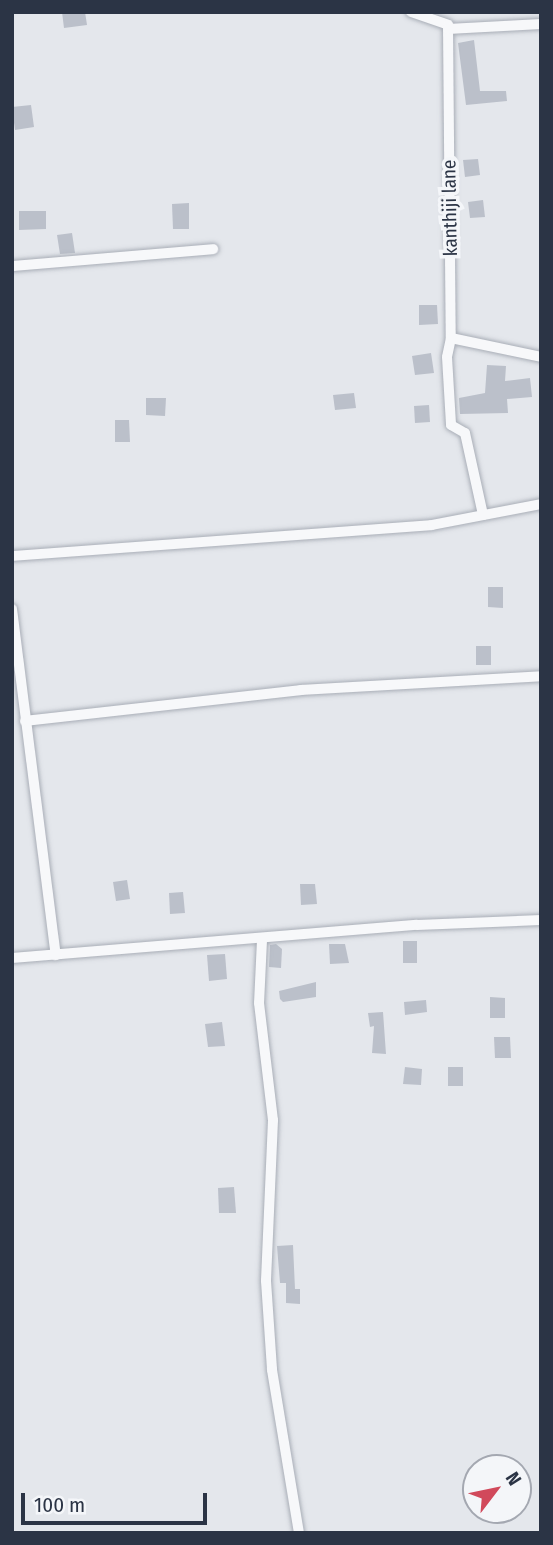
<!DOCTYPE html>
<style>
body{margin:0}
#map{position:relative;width:553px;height:1545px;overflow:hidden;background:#e4e7ec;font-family:"Fira Sans Condensed",sans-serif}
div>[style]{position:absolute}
.building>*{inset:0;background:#bbc0ca}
.roads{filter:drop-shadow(0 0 2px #a9aeb7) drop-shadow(0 0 2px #a9aeb7)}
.street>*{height:10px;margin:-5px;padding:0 5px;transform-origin:5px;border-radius:5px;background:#f7f8fa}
span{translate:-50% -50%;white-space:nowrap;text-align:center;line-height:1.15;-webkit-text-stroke:7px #f4f6f9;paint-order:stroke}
.street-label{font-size:19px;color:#2b3445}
.frame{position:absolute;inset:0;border:14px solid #2b3445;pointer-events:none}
.north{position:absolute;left:462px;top:1454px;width:70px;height:70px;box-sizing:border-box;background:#f4f6f9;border:2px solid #a4a8b1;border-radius:50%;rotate:58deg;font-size:19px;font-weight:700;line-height:28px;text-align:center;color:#2b3445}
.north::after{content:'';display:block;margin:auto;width:24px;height:32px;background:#d1495b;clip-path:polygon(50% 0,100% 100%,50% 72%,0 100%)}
.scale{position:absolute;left:21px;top:1493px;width:186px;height:32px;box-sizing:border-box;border:4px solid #2b3445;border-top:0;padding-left:9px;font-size:21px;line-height:24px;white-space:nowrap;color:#2b3445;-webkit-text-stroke:5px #f4f6f9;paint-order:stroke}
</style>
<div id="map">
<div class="building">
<div style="clip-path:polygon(62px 12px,85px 12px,87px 25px,64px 28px)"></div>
<div style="clip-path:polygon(474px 40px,480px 91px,506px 91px,507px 101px,466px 105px,458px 43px)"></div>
<div style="clip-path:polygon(31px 105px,34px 127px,15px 130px,12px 107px)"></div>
<div style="clip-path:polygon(478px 159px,480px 175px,465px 177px,463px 160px)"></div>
<div style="clip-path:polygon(483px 200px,485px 217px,470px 218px,468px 202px)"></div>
<div style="clip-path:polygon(189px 203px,189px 229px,173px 229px,172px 204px)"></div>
<div style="clip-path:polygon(19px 211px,46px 211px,46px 229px,19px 230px)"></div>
<div style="clip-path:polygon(72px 233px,75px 253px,60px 254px,57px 235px)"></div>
<div style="clip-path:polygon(419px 305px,437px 305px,438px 324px,419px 325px)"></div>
<div style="clip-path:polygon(431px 353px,434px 373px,415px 375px,412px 356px)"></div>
<div style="clip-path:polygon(487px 365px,506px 366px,505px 381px,530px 378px,532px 397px,507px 399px,508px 413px,460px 414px,459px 398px,485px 393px)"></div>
<div style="clip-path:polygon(354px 393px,356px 408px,335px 410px,333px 395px)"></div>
<div style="clip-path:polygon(146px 398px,166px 398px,165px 416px,146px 415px)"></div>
<div style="clip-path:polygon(429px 405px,430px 422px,415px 423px,414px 406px)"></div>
<div style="clip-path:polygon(115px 420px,129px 420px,130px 442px,115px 442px)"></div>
<div style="clip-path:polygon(488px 587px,503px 587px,503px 608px,488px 607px)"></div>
<div style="clip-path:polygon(476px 646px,491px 646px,491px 665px,476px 665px)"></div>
<div style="clip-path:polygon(127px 880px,130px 899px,116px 901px,113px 882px)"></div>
<div style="clip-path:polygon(300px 884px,315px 884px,317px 904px,301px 905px)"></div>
<div style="clip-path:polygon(183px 892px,185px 913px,170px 914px,169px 893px)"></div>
<div style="clip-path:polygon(403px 941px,417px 941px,417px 963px,403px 963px)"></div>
<div style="clip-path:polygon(276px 944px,282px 949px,281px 968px,269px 967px,270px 945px)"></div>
<div style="clip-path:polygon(329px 944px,345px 944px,349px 963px,330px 964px)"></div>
<div style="clip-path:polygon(225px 954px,227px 979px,209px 981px,207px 955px)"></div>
<div style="clip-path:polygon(316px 982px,316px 997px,283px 1002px,280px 999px,279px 991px)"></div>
<div style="clip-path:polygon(490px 997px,505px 998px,505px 1018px,490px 1018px)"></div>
<div style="clip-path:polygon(426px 1000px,427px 1012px,405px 1015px,404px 1002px)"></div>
<div style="clip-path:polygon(383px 1012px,386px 1054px,372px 1053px,374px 1026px,370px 1027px,368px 1013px)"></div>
<div style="clip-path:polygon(222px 1022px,225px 1046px,208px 1047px,205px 1024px)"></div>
<div style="clip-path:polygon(494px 1037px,510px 1037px,511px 1058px,495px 1058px)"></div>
<div style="clip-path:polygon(405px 1067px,422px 1069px,421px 1085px,403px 1084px)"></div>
<div style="clip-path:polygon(448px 1067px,463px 1067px,463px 1086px,448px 1086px)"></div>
<div style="clip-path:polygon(234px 1187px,236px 1213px,219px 1213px,218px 1188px)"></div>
<div style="clip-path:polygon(293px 1245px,295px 1289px,300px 1289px,300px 1304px,286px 1303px,286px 1283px,280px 1283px,277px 1246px)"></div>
</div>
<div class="roads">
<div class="street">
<div style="left:411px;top:12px;width:39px;rotate:19deg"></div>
<div style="left:448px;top:25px;width:313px;rotate:89.5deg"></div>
<div style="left:451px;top:338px;width:92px;rotate:11.9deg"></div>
<div style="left:448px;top:29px;width:93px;rotate:-3.1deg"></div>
<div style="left:12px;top:266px;width:202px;rotate:-4.8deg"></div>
<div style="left:451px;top:338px;width:19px;rotate:102deg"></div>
<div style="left:447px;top:357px;width:68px;rotate:86.6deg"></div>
<div style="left:451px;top:425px;width:16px;rotate:30deg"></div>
<div style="left:465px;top:433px;width:84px;rotate:77.6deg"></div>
<div style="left:12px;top:556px;width:421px;rotate:-4.2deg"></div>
<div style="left:432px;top:525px;width:111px;rotate:-10.9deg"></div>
<div style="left:12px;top:609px;width:349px;rotate:82.8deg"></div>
<div style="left:25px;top:721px;width:278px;rotate:-6.4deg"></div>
<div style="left:301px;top:690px;width:240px;rotate:-3.3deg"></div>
<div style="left:262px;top:940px;width:63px;rotate:92.7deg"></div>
<div style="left:259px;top:1003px;width:118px;rotate:83.2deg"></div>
<div style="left:273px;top:1120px;width:161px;rotate:92.5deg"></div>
<div style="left:266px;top:1281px;width:89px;rotate:86.1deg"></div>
<div style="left:272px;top:1370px;width:165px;rotate:80.6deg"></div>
<div style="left:12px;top:958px;width:406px;rotate:-4.7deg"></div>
<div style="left:417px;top:925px;width:124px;rotate:-2.3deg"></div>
</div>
</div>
<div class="street-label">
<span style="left:450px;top:208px;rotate:-91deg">kanthiji lane</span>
</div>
<div class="frame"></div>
<div class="north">N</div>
<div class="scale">100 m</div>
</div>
